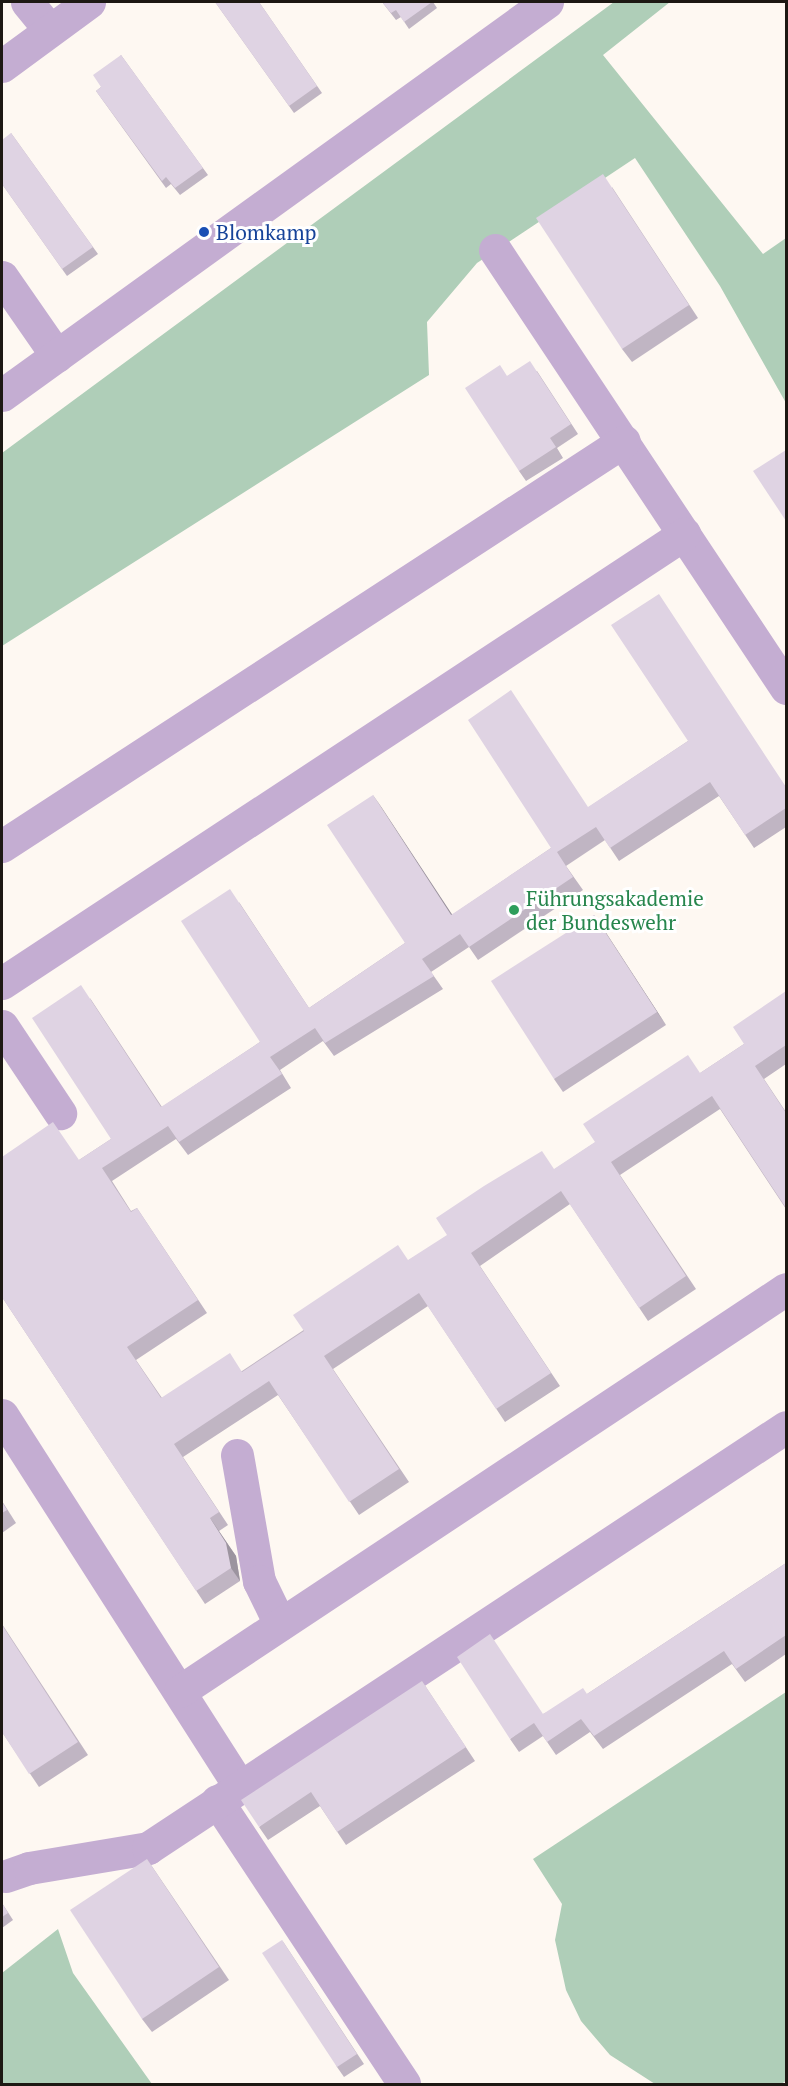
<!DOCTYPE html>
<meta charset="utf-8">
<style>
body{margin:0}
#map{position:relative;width:788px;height:2086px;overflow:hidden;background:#fef8f2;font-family:"PT Serif",serif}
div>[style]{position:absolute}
.green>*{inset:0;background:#afceb8}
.minor>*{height:33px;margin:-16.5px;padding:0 16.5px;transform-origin:16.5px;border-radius:16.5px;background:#c4add2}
.wall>*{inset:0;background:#c0b5c3}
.shaded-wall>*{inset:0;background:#9c949f}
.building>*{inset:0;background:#dfd3e3}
.dots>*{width:16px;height:16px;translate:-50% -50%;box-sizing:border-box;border:3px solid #fff;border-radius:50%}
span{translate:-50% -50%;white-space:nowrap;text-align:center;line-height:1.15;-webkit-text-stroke:6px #fff;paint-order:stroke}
.transit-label{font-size:21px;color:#164399}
.left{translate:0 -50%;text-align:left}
.leisure-label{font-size:21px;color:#27864d}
.frame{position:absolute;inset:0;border:3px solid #1d1813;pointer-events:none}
</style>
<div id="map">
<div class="green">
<div style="clip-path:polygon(614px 2px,670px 2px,603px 55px,763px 254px,786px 238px,786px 403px,720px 286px,635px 158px,477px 263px,427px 322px,429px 375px,2px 646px,2px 453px)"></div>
<div style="clip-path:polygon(786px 1692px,786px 2081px,781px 2084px,655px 2084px,610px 2055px,581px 2021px,566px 1990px,555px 1940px,562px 1904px,533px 1859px)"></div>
<div style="clip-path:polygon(58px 1929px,73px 1973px,152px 2084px,2px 2084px,2px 1973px)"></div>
</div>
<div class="minor">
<div style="left:27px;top:2px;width:36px;rotate:51deg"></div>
<div style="left:2px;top:66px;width:108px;rotate:-36.3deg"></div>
<div style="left:495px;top:250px;width:526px;rotate:56.4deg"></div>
<div style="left:2px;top:277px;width:96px;rotate:55.2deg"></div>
<div style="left:2px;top:395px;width:672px;rotate:-35.8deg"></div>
<div style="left:2px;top:846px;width:742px;rotate:-33.07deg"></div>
<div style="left:2px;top:983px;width:817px;rotate:-33.36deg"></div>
<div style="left:2px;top:1026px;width:105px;rotate:56.3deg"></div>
<div style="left:2px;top:1415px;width:440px;rotate:57.4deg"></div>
<div style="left:237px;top:1455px;width:128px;rotate:80.1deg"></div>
<div style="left:259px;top:1581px;width:48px;rotate:64deg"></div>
<div style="left:180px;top:1691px;width:727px;rotate:-33.56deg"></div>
<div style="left:217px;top:1801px;width:339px;rotate:56.5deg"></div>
<div style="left:6px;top:1876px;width:24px;rotate:-19deg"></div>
<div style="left:29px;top:1868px;width:121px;rotate:-9.5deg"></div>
<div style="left:148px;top:1848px;width:764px;rotate:-33.42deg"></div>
</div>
<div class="wall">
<div style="clip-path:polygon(215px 2px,259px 2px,322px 93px,294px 113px)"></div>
<div style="clip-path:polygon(382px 2px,433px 2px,437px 8px,409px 29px,401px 17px,396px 20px)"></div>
<div style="clip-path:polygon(121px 55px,208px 175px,180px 195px,171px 184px,166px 188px,96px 91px,101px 87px)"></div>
<div style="clip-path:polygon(11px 133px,98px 254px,67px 276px,2px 184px)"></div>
<div style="clip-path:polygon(612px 187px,698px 318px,632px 362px,622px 349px)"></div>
<div style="clip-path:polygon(537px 371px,578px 434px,557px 448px,563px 458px,526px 481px,519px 471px,507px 376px)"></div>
<div style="clip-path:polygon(688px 741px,786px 786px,786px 827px,754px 848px,719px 796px,619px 861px,605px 840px,566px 866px,583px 890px,478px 960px,469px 947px,431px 972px,443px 989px,334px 1056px,323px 1041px,280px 1070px,291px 1088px,188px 1155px,176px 1139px,112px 1181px,131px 1211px,137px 1208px,207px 1313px,136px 1360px,162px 1398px,242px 1371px,409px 1260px,555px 1169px,744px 1044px,786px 991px,786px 1064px,764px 1079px,786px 1112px,786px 1209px,720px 1109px,620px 1175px,696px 1289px,648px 1321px,570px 1204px,480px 1266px,560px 1386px,505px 1422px,428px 1306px,333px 1369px,409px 1482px,359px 1515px,278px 1395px,183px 1457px,228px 1525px,219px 1531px,236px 1556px,240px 1581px,205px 1604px,2px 1297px,79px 1160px,111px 1139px,90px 998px,162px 1107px,260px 1042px,239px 902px,309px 1008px,405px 943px,373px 795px,452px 915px,551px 848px,589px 807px)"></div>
<div style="clip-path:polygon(594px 915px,666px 1025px,563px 1092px,554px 1079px)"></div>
<div style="clip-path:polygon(2px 1501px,16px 1523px,2px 1533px)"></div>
<div style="clip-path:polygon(786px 1563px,786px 1654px,745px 1682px,732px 1664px,603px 1749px,590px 1732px,556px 1755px,543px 1736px,519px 1752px,510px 1739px,543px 1714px,587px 1694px)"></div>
<div style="clip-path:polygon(2px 1624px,88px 1755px,39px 1787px,2px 1732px)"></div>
<div style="clip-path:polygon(422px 1681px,475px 1761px,346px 1845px,320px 1806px,268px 1840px,259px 1827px)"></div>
<div style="clip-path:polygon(147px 1859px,229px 1980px,152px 2032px,142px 2019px)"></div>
<div style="clip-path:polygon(2px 1903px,13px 1920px,2px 1928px)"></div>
<div style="clip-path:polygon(282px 1940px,364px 2064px,344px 2077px,337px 2067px)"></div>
</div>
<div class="shaded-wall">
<div style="clip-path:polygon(373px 795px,382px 808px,461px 928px,451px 915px)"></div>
<div style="clip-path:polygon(594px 915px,603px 928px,666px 1025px,657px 1012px)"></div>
<div style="clip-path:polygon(210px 1518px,236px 1556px,240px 1581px,231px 1568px)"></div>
</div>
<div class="building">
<div style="clip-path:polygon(215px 2px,259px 2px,317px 86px,289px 106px)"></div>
<div style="clip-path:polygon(382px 2px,432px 2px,404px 22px,396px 10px,391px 13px)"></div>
<div style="clip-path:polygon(121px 55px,203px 168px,175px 188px,166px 177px,162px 181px,96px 91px,101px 87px,93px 75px)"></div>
<div style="clip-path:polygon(11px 133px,93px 247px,62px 269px,2px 184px,2px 140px)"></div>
<div style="clip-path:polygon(603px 174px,689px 305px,622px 349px,536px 218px)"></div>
<div style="clip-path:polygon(530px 361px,571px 424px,550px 438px,556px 447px,519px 471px,465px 388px,500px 365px,507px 376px)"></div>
<div style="clip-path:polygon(786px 450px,786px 521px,753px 471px)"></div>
<div style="clip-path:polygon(659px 594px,786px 787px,786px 808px,745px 835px,710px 782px,610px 848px,596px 827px,557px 852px,573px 877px,469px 947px,460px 934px,422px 959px,434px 976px,325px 1043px,315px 1028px,270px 1057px,282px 1074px,179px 1142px,168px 1126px,102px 1168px,131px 1212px,137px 1208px,198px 1300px,127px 1347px,161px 1398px,230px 1353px,242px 1372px,304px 1331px,293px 1315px,398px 1245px,408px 1260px,447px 1235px,436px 1218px,484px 1186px,542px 1151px,554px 1169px,595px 1142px,583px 1124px,688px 1055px,700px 1073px,744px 1044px,733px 1027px,786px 991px,786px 1045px,755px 1066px,786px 1113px,786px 1208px,712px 1096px,611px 1162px,686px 1276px,639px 1308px,561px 1191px,471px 1253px,551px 1373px,496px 1409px,419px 1293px,324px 1356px,399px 1469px,349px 1502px,269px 1381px,174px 1444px,219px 1512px,210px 1518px,226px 1543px,231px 1568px,196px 1591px,2px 1297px,2px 1157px,53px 1122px,79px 1160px,111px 1139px,32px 1018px,81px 985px,161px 1107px,260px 1042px,181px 921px,230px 889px,309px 1008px,405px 943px,327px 825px,373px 795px,451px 915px,551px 848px,468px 720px,511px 690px,588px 807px,688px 741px,611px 625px)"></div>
<div style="clip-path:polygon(594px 915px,657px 1012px,554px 1079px,491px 981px)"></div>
<div style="clip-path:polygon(2px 1502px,7px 1510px,2px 1513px)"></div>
<div style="clip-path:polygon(786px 1563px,786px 1635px,736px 1669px,724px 1651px,594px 1736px,581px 1719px,547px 1742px,534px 1723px,510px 1739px,457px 1657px,490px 1634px,543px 1714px,583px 1688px,587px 1694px)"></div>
<div style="clip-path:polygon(2px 1625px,78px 1742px,29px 1774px,2px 1732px)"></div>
<div style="clip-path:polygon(422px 1681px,466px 1747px,337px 1832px,311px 1792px,259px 1827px,241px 1800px)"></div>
<div style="clip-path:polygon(147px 1859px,219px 1967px,142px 2019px,70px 1910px)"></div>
<div style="clip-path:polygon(2px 1903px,8px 1913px,2px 1917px)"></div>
<div style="clip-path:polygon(282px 1940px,357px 2054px,337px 2067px,262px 1953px)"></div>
</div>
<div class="dots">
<div style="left:204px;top:232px;background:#1a4fb4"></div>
<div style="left:514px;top:910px;background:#2e9e5b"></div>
</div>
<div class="transit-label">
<span class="left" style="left:216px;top:232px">Blomkamp</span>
</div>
<div class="leisure-label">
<span class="left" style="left:526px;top:910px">Führungsakademie<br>der Bundeswehr</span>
</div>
<div class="frame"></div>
</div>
